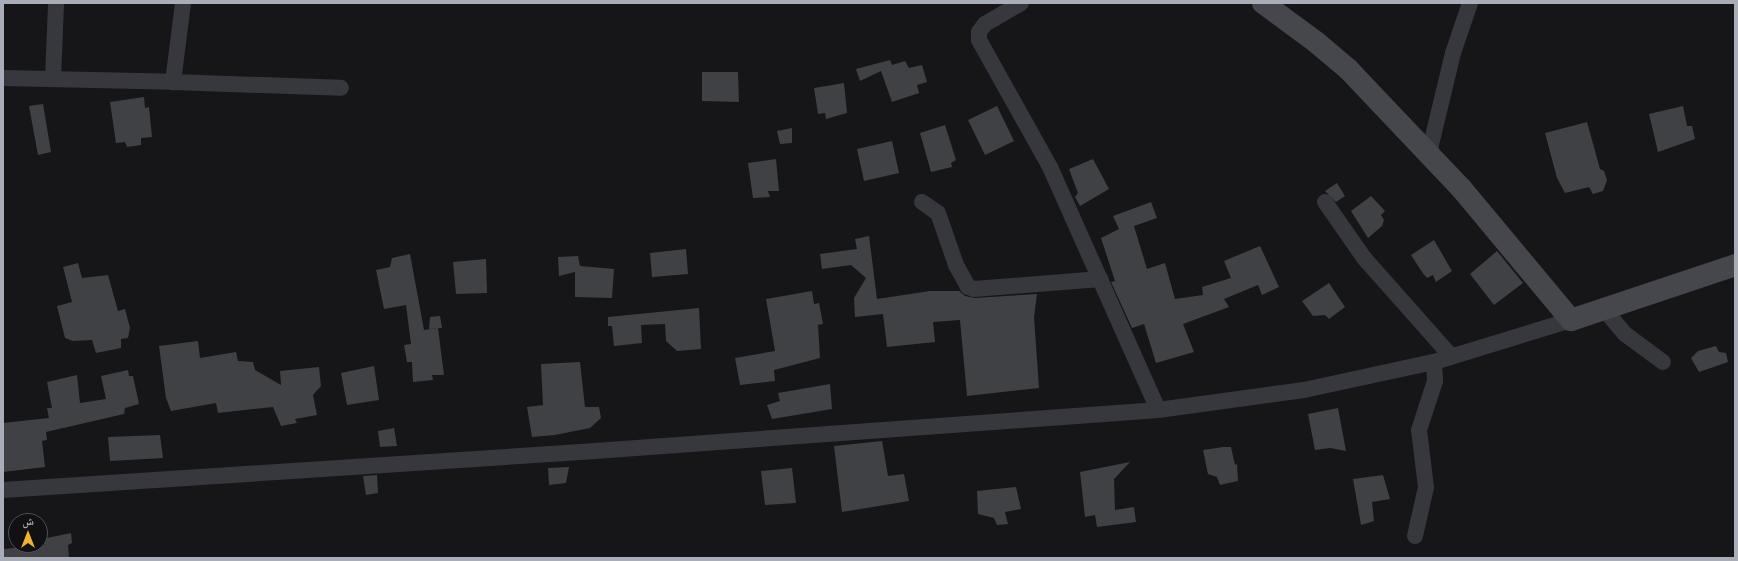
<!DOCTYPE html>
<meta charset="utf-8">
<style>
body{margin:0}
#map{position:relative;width:1738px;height:561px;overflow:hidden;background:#161618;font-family:"Fira Sans Condensed","Noto Naskh Arabic",sans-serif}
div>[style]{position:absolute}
.building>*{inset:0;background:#404145}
.minor>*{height:16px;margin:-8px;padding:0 8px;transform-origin:8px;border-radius:8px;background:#37383d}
.secondary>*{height:22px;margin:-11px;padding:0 11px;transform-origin:11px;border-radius:11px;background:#45474d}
span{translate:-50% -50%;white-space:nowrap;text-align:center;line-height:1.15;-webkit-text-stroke:4px #111113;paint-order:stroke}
.frame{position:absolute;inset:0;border:4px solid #a8adb8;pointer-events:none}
.north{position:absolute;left:8px;top:513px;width:40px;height:40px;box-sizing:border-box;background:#111113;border:1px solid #4d4f55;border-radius:50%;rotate:0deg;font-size:11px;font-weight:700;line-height:16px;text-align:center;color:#a8adb8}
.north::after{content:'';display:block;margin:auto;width:14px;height:18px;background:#f2b134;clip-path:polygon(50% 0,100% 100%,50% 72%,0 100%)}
</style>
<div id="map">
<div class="building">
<div style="clip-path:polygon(890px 60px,892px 65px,905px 61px,909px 68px,922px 65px,927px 82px,917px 85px,919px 93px,892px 102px,881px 71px,860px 81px,856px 69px)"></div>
<div style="clip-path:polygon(702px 72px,738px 72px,739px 102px,702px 101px)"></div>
<div style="clip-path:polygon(844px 83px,847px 113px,826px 119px,825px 113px,818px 114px,814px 88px)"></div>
<div style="clip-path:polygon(144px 97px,145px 108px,149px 107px,152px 137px,141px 138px,141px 145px,127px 147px,125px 142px,116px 143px,110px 102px)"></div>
<div style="clip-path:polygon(43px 104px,51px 152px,38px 155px,29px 106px)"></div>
<div style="clip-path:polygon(997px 106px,1014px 141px,985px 155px,968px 120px)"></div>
<div style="clip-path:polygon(1683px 106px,1687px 126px,1692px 126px,1695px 139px,1658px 152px,1649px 114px)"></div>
<div style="clip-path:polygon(1587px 122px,1600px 169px,1604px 171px,1607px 180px,1603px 191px,1593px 194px,1589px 187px,1565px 193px,1557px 178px,1545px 133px)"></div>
<div style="clip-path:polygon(945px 125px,956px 160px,951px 163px,952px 167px,931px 172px,920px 133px)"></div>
<div style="clip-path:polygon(792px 128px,792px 143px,780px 144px,777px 131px)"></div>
<div style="clip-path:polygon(892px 141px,899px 173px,864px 181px,857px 149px)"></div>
<div style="clip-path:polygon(776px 159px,779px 191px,768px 191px,770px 197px,753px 198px,748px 163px)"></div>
<div style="clip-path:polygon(1093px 159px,1109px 189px,1080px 206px,1075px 197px,1078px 193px,1069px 169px)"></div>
<div style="clip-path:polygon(1337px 183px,1345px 196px,1336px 202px,1325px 191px)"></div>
<div style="clip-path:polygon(1371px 196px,1385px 211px,1381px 215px,1384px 220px,1382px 226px,1368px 238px,1351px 211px)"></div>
<div style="clip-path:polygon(1151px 202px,1157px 218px,1134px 226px,1147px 269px,1165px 263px,1175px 299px,1203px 295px,1202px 287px,1231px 278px,1224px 261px,1260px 246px,1279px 287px,1262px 295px,1258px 285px,1224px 299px,1229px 307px,1183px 324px,1194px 352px,1156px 363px,1144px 324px,1132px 328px,1111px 282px,1115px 281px,1101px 238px,1119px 229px,1113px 216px)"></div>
<div style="clip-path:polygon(869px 236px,877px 299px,930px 291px,959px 291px,965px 296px,975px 298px,1037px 294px,1034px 317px,1039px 388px,967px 396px,960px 320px,933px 322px,935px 342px,887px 347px,883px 314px,855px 317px,854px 298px,866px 278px,851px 265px,822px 269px,820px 254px,857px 249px,855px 239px)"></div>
<div style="clip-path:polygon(1434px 240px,1452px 271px,1436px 282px,1433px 275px,1427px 278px,1422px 272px,1411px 255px)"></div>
<div style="clip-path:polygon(686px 249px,688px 274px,652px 277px,650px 253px)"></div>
<div style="clip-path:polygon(1497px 251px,1523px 283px,1494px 305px,1470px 274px)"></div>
<div style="clip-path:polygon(410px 254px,424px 330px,438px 328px,444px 375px,432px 375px,433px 380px,413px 382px,412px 362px,407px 362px,404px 345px,411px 344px,406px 305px,384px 309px,376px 270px,390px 267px,392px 258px)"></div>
<div style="clip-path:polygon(578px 256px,580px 266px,614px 269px,612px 298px,575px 297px,575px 272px,559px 276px,558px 257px)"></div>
<div style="clip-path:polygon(486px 259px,487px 293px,456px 294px,453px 262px)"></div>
<div style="clip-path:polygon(78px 263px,82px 278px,108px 275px,118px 311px,125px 309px,130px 328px,128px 338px,121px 339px,121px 348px,96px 353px,92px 340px,73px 341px,65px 338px,57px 306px,72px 302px,63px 267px)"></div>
<div style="clip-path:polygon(1329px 283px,1345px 307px,1329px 319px,1325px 315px,1313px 316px,1302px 301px)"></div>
<div style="clip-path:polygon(812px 291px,814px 304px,819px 303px,823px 324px,818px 325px,820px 358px,774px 370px,775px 381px,740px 385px,735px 358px,775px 351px,766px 299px)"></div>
<div style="clip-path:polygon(699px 308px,701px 349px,677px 351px,666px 341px,665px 324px,641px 325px,642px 343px,614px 346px,612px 326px,608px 326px,608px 317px)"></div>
<div style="clip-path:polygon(440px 316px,442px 328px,429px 329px,430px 317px)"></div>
<div style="clip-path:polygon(198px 341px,200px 358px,236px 352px,238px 361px,253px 362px,255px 370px,281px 385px,280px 371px,319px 367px,321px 386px,313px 395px,317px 415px,295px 419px,297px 423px,281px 426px,273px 407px,218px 413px,216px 403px,171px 411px,166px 398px,159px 346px)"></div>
<div style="clip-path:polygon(1716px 346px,1719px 352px,1726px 353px,1728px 362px,1699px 372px,1691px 358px,1698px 351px)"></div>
<div style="clip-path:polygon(580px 362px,585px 407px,599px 407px,601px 418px,590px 428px,555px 435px,532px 437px,527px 407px,543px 405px,541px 364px)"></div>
<div style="clip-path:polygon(374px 366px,379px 400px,347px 405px,341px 373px)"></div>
<div style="clip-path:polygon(128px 370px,129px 376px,133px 376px,139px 404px,125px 408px,124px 414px,46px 432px,47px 440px,42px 441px,45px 467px,3px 472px,3px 423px,49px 418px,47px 408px,52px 408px,47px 382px,77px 375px,80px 403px,106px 399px,101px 376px)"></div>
<div style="clip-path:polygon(830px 384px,832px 409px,772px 419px,767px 405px,780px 401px,778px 393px)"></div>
<div style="clip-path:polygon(1338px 408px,1346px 451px,1330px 448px,1315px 450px,1308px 414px)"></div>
<div style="clip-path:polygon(394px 428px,397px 446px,380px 447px,378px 431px)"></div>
<div style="clip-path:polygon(160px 435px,163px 458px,110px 461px,108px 437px)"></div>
<div style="clip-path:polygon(882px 441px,888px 476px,904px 474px,909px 501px,842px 512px,834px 446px)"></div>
<div style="clip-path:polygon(1223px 447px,1231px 447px,1235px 465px,1237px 464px,1238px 481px,1220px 485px,1217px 477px,1208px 474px,1203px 450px)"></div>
<div style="clip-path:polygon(1130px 462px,1114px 479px,1115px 510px,1134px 507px,1136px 522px,1097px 527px,1095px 515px,1085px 517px,1080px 472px)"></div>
<div style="clip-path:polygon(569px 467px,566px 483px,549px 485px,548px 468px)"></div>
<div style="clip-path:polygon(792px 468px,796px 503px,765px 505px,761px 471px)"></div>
<div style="clip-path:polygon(377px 475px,378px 493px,366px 495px,363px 476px)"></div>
<div style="clip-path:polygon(1383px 475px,1390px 499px,1372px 502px,1374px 521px,1361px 525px,1353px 479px)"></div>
<div style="clip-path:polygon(1016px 487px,1021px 509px,1005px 512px,1008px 524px,997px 525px,994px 518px,978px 514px,977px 491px)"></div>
<div style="clip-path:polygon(71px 533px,72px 543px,68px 545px,69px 558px,3px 558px,3px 549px,45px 545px,42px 539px)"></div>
</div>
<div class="minor">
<div style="left:183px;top:3px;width:80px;rotate:97.2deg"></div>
<div style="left:173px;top:82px;width:168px;rotate:2deg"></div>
<div style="left:1021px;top:3px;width:42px;rotate:149.7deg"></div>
<div style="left:985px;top:24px;width:10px;rotate:127deg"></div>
<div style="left:979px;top:32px;width:8px;rotate:90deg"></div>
<div style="left:979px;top:40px;width:145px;rotate:60.8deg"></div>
<div style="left:1050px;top:167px;width:266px;rotate:66deg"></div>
<div style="left:3px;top:78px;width:170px;rotate:1.3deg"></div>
<div style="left:53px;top:79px;width:76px;rotate:-87.7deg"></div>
<div style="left:1429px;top:153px;width:103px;rotate:-76.5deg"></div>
<div style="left:1453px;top:53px;width:53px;rotate:-71.2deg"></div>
<div style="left:922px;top:202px;width:19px;rotate:35deg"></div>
<div style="left:938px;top:213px;width:55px;rotate:70.9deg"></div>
<div style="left:956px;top:265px;width:25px;rotate:61deg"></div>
<div style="left:968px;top:287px;width:6px;rotate:18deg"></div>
<div style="left:974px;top:289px;width:127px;rotate:-4.5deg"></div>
<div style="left:1325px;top:202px;width:68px;rotate:55.1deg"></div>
<div style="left:1364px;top:258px;width:132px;rotate:48.4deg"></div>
<div style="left:1604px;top:309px;width:33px;rotate:50deg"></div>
<div style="left:1625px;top:334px;width:47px;rotate:36.4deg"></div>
<div style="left:3px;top:490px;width:579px;rotate:-3.76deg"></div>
<div style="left:581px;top:452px;width:579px;rotate:-4.16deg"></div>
<div style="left:1158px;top:410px;width:147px;rotate:-7.8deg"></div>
<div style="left:1304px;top:390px;width:133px;rotate:-12.2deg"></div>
<div style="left:1434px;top:362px;width:143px;rotate:-17deg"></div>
<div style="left:1415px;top:536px;width:50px;rotate:-77.3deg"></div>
<div style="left:1426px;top:487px;width:57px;rotate:-97deg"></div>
<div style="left:1419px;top:430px;width:52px;rotate:-71.9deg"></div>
<div style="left:1435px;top:381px;width:19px;rotate:-93deg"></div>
</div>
<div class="secondary">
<div style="left:1263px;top:3px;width:66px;rotate:36.3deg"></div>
<div style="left:1316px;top:42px;width:42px;rotate:40.2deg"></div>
<div style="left:1348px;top:69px;width:164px;rotate:46.5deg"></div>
<div style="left:1461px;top:188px;width:172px;rotate:50.2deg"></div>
<div style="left:1571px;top:320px;width:173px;rotate:-18.5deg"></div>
</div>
<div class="frame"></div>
<div class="north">ش</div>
</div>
